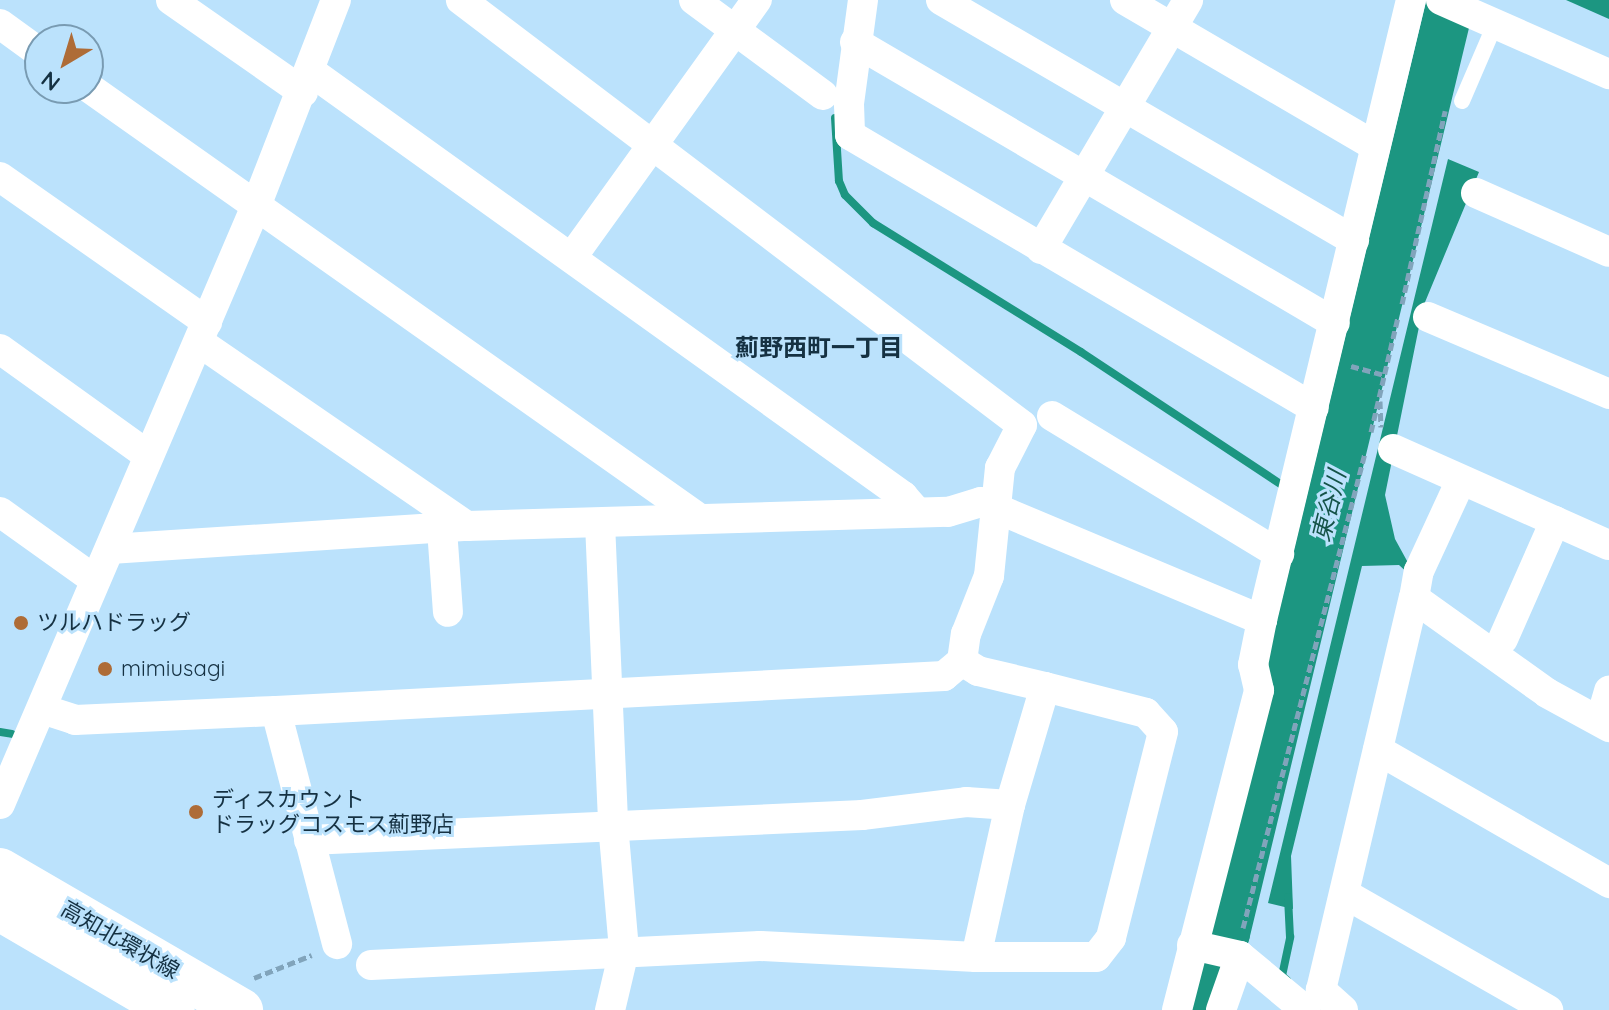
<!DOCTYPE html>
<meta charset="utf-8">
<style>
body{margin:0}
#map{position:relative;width:1609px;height:1010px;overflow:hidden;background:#bbe2fc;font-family:Quicksand,"Noto Sans JP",sans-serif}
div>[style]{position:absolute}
.water>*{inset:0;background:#1c9681}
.stream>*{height:8px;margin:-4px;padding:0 4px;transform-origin:4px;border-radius:4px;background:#1c9681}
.river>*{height:48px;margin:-24px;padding:0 24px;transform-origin:24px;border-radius:24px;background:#1c9681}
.path>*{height:5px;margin-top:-2.5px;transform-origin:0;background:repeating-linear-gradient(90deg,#81a4bb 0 8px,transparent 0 12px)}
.lane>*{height:16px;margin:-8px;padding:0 8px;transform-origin:8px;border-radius:8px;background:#fff}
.street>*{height:30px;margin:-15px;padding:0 15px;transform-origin:15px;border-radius:15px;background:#fff}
.primary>*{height:44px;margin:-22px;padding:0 22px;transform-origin:22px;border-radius:22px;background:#fff}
.dots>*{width:22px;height:22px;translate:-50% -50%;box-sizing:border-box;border:4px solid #bbe2fc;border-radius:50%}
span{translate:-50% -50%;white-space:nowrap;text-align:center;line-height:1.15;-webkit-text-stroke:6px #bbe2fc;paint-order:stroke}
.poi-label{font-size:22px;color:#153142}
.left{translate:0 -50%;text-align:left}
.street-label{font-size:22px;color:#153142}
.neighbourhood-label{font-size:24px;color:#153142;font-weight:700}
.water-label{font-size:24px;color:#155348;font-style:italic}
.north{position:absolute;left:24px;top:24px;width:80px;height:80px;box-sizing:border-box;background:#bbe2fc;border:2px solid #799bb2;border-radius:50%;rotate:218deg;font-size:22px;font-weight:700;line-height:32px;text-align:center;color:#153142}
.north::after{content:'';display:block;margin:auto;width:28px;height:36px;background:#ae6c37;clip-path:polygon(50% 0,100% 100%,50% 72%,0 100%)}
</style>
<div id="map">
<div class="water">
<div style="clip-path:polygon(1566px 0,1609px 0,1609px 19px)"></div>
<div style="clip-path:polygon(1448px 159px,1479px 172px,1423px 307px,1385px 495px,1395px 539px,1412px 570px,1410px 575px,1399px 565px,1362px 566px,1291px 856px,1293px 909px,1268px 903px)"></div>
</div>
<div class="stream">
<div style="left:835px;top:118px;width:63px;rotate:86.4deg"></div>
<div style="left:839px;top:181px;width:15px;rotate:67deg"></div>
<div style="left:845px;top:195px;width:40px;rotate:45deg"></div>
<div style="left:873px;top:223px;width:245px;rotate:31.8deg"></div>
<div style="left:1081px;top:352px;width:245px;rotate:33.5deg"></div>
<div style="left:0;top:732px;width:12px;rotate:9deg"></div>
<div style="left:1287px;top:980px;width:6px;rotate:-141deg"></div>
<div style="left:1282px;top:976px;width:40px;rotate:-78deg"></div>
<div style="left:1290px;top:937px;width:40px;rotate:-92.9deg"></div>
</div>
<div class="river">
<div style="left:1201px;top:1010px;width:81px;rotate:-72deg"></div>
<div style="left:1226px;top:933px;width:960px;rotate:-76.44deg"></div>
</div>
<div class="path">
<div style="left:1402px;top:304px;width:198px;rotate:-77.4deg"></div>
<div style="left:1351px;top:366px;width:35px;rotate:15deg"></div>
<div style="left:1380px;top:401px;width:26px;rotate:88deg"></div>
<div style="left:1371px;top:432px;width:118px;rotate:-76.8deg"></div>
<div style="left:1243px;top:928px;width:490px;rotate:-75.6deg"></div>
<div style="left:254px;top:978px;width:62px;rotate:-21.6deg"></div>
</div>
<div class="lane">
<div style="left:1462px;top:101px;width:86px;rotate:-66.7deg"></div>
</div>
<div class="street">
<div style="left:171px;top:0;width:161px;rotate:34.9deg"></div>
<div style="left:694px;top:0;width:160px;rotate:36.4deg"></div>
<div style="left:863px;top:0;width:105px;rotate:97.7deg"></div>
<div style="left:849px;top:104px;width:31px;rotate:88deg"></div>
<div style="left:850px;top:135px;width:538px;rotate:30.47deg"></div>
<div style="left:941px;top:0;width:478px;rotate:30.2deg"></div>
<div style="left:1125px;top:0;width:290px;rotate:30.3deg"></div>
<div style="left:1441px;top:0;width:184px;rotate:23.8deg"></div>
<div style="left:0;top:24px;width:49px;rotate:35.9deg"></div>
<div style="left:855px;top:42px;width:556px;rotate:30.35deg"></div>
<div style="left:310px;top:71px;width:730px;rotate:35.63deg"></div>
<div style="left:903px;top:496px;width:20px;rotate:49deg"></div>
<div style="left:88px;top:87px;width:744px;rotate:35.21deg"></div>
<div style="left:0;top:177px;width:253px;rotate:35deg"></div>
<div style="left:1476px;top:193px;width:145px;rotate:23.9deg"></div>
<div style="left:1041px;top:249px;width:289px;rotate:-59.4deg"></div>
<div style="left:572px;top:257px;width:317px;rotate:-54.3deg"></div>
<div style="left:1428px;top:317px;width:197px;rotate:23deg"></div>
<div style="left:199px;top:342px;width:325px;rotate:34.5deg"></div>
<div style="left:0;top:349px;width:183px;rotate:35.7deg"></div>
<div style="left:1052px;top:416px;width:266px;rotate:31.3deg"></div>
<div style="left:1393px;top:449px;width:236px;rotate:24deg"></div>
<div style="left:0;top:512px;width:117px;rotate:35.6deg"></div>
<div style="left:600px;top:523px;width:301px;rotate:87.5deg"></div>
<div style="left:613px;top:824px;width:127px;rotate:85deg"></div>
<div style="left:624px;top:951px;width:61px;rotate:103.3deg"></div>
<div style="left:442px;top:529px;width:83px;rotate:85.9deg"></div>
<div style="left:110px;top:549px;width:358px;rotate:-3.7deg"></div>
<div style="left:467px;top:526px;width:481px;rotate:-1.7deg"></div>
<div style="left:948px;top:512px;width:34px;rotate:-17deg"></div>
<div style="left:981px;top:502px;width:305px;rotate:22.8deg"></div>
<div style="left:1414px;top:598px;width:27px;rotate:-80deg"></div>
<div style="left:1419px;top:571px;width:100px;rotate:-65.2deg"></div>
<div style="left:1503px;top:639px;width:129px;rotate:-66.2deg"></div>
<div style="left:962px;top:661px;width:19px;rotate:32deg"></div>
<div style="left:978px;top:671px;width:69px;rotate:13.4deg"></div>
<div style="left:1605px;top:705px;width:15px;rotate:-74deg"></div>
<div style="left:42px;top:709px;width:35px;rotate:18deg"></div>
<div style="left:75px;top:720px;width:201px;rotate:-2.6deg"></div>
<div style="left:276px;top:711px;width:669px;rotate:-3deg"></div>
<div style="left:944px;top:676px;width:23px;rotate:-40deg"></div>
<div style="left:962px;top:661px;width:27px;rotate:-82deg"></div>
<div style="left:966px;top:634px;width:62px;rotate:-68.4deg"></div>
<div style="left:989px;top:576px;width:109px;rotate:-84.2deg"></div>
<div style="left:1000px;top:468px;width:48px;rotate:-62.9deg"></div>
<div style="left:1022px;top:425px;width:704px;rotate:-142.85deg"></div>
<div style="left:276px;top:711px;width:241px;rotate:75.3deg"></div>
<div style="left:1378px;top:750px;width:267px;rotate:29.9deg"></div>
<div style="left:0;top:804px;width:650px;rotate:-66.82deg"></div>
<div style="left:256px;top:206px;width:221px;rotate:-68.8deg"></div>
<div style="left:309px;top:840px;width:554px;rotate:-2.59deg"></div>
<div style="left:862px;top:815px;width:105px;rotate:-7.1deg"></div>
<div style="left:966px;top:802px;width:44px;rotate:3.9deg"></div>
<div style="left:1010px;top:805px;width:123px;rotate:-73.5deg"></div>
<div style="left:1045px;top:687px;width:104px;rotate:14.4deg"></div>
<div style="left:1146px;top:713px;width:25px;rotate:48deg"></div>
<div style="left:1163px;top:732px;width:212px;rotate:104.2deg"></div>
<div style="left:1111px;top:938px;width:24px;rotate:128deg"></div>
<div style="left:1096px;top:957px;width:120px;rotate:180deg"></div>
<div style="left:976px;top:957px;width:156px;rotate:-77.4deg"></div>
<div style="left:1345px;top:894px;width:234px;rotate:29.7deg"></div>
<div style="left:1192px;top:945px;width:49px;rotate:12.9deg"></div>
<div style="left:1240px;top:956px;width:85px;rotate:39.7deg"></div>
<div style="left:371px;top:965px;width:389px;rotate:-2.8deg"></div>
<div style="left:760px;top:946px;width:216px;rotate:2.9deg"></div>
<div style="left:1177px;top:1010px;width:330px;rotate:-75.6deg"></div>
<div style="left:1259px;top:690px;width:26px;rotate:-103deg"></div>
<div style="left:1253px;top:665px;width:46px;rotate:-78.7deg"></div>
<div style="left:1262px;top:620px;width:638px;rotate:-76.49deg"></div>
<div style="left:1221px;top:1010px;width:57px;rotate:-70.6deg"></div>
<div style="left:1343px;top:1010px;width:30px;rotate:-138deg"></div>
<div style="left:1321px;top:990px;width:403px;rotate:-76.7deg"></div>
<div style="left:1414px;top:598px;width:163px;rotate:35.5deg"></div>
<div style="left:1547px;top:693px;width:71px;rotate:28.7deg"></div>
</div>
<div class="primary">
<div style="left:0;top:870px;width:279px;rotate:30.2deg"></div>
<div style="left:0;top:909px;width:200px;rotate:30.3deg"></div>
</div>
<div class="dots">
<div style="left:21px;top:623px;background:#ae6c37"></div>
<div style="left:105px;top:669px;background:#ae6c37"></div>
<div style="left:196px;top:812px;background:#ae6c37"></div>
</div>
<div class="poi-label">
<span class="left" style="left:37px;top:623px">ツルハドラッグ</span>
<span class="left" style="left:121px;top:669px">mimiusagi</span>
<span class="left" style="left:212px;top:812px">ディスカウント<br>ドラッグコスモス薊野店</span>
</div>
<div class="street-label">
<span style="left:120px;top:940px;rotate:30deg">高知北環状線</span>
</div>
<div class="neighbourhood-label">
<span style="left:819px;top:348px">薊野西町一丁目</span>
</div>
<div class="water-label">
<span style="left:1329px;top:506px;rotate:-76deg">東谷川</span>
</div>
<div class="north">N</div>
</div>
